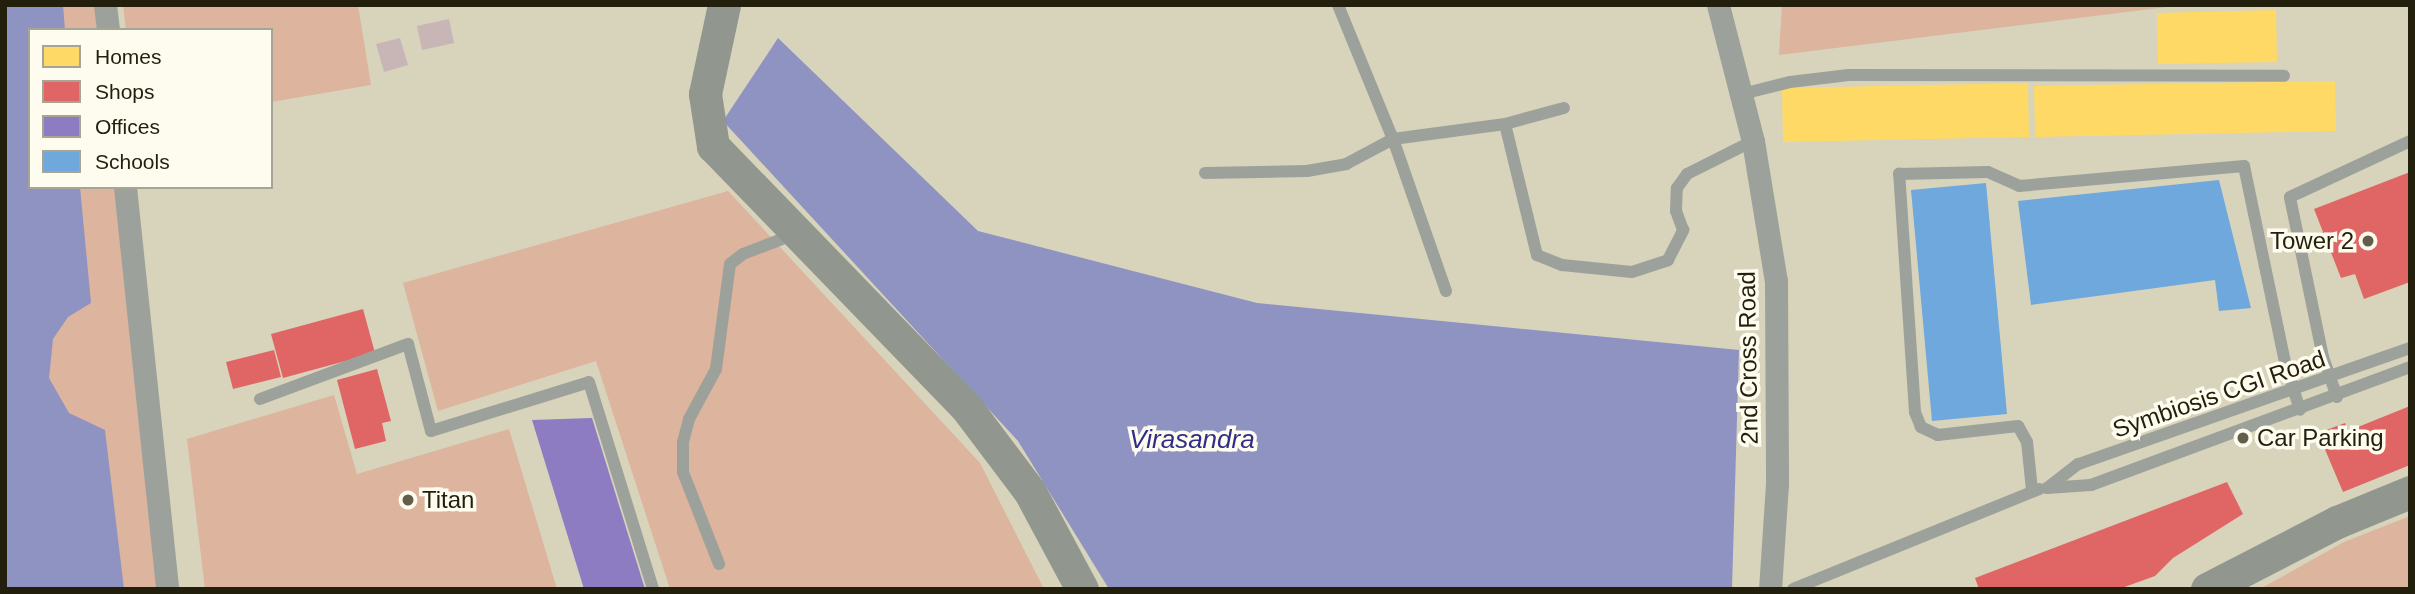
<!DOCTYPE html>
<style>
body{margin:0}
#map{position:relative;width:2415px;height:594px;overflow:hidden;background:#d8d3bb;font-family:Helvetica,sans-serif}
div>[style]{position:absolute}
.green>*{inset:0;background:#ddb49e}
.water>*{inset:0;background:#8e93c2}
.homes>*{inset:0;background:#ffd966}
.shops>*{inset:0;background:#e06666}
.offices>*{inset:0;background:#8e7cc3}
.schools>*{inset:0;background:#6fa8dc}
.building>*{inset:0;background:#c8b6b7}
.lane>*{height:12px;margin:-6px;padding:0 6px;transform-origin:6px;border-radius:6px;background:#9ca29b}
.street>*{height:23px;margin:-11.5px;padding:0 11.5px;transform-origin:11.5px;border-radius:11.5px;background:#9ca29b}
.secondary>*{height:33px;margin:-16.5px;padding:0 16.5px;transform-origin:16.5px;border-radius:16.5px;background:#91978f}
.dots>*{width:19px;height:19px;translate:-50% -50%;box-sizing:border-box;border:4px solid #fefcee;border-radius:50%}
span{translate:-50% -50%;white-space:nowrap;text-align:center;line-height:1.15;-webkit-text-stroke:7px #fefcee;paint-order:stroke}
.poi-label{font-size:24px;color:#221f0d}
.right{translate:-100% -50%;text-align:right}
.left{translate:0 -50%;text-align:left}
.street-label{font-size:24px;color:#221f0d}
.water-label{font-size:26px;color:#302d8a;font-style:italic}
.frame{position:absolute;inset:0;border:7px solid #221f0d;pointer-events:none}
.legend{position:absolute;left:28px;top:28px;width:245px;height:161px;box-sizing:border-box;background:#fefcee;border:2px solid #a6a494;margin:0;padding:9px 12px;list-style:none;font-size:21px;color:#221f0d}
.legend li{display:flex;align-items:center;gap:14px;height:35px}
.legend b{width:35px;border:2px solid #a6a494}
</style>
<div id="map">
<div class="green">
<div style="clip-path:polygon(5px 5px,96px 5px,99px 30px,30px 30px,30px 187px,115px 187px,158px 589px,5px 589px)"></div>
<div style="clip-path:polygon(123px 5px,358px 5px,371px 85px,271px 102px,271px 30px,126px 30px)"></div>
<div style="clip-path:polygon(1782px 5px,2183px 5px,1779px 55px)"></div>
<div style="clip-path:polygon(728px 191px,980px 463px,1044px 589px,670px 589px,596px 361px,438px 411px,403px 283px)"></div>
<div style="clip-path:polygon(334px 395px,357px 474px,509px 429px,557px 589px,205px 589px,187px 439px)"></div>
<div style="clip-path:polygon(2410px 516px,2410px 589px,2260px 589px,2344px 542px)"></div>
</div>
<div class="water">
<div style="clip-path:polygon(5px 5px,63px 5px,65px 30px,30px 30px,30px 187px,80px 187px,91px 303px,68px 317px,53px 339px,49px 378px,69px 413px,105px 430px,124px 589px,5px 589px)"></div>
<div style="clip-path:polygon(778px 38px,978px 231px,1257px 303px,1739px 350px,1732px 589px,1109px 589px,1018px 441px,723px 121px)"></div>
</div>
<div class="homes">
<div style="clip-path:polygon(2276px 10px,2277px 62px,2158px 64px,2157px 13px)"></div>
<div style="clip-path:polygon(2335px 81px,2336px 131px,2035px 137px,2034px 86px)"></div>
<div style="clip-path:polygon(2028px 83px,2029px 137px,1783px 142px,1782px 88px)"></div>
</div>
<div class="shops">
<div style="clip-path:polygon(2410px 172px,2410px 282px,2364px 299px,2355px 274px,2341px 278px,2314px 209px)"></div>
<div style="clip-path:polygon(363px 309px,375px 353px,283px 378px,271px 334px)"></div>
<div style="clip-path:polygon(274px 350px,281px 377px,233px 389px,226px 362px)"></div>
<div style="clip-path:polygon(377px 369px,391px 421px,382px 423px,386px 441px,355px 449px,337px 380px)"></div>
<div style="clip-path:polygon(2410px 406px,2410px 465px,2343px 492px,2318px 433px,2345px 423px,2348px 431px)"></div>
<div style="clip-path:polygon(2227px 482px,2243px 514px,2173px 558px,2155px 576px,2119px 589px,1979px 589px,1975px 578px)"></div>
</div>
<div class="offices">
<div style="clip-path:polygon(592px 418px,645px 589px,584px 589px,532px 420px)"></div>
</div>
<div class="schools">
<div style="clip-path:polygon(2219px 180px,2251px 308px,2219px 311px,2215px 280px,2031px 305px,2018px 201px)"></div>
<div style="clip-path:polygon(1986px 183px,2007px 414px,1932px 421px,1911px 190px)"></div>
</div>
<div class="building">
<div style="clip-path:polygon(449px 19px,454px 43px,422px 50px,417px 26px)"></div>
<div style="clip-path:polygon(400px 38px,408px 65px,384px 72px,376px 44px)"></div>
</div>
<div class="lane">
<div style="left:1338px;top:5px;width:145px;rotate:67.7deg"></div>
<div style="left:1393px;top:139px;width:161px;rotate:70.8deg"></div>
<div style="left:1742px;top:94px;width:49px;rotate:-14deg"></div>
<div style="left:1790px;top:82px;width:59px;rotate:-6.8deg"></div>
<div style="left:1849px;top:75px;width:435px;rotate:0.1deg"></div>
<div style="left:1505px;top:124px;width:135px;rotate:76.3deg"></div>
<div style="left:1537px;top:255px;width:27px;rotate:22deg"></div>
<div style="left:1562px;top:265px;width:70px;rotate:5.7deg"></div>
<div style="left:1632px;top:272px;width:38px;rotate:-18deg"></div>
<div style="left:1668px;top:260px;width:34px;rotate:-63deg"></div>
<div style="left:1683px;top:230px;width:20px;rotate:-110deg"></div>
<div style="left:1676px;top:211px;width:23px;rotate:-88deg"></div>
<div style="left:1677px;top:188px;width:17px;rotate:-54deg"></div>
<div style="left:1687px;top:174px;width:74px;rotate:-26.6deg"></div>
<div style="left:1205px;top:173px;width:102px;rotate:-1.1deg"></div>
<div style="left:1307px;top:171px;width:40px;rotate:-10deg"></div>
<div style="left:1346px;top:164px;width:53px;rotate:-28deg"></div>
<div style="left:1393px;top:139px;width:113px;rotate:-7.6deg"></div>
<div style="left:1505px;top:124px;width:61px;rotate:-15.2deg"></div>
<div style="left:2410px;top:348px;width:352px;rotate:160.7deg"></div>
<div style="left:2078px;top:464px;width:39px;rotate:142deg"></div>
<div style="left:2047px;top:488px;width:44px;rotate:-3.9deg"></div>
<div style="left:2091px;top:485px;width:340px;rotate:-20.3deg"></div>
<div style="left:2337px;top:397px;width:42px;rotate:-109.3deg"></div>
<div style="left:2323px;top:357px;width:163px;rotate:-101.7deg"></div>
<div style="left:2290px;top:197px;width:132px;rotate:-25deg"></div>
<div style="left:260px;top:399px;width:158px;rotate:-20.4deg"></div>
<div style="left:408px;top:344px;width:90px;rotate:75.2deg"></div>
<div style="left:431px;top:431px;width:165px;rotate:-17.2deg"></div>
<div style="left:589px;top:382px;width:217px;rotate:72.8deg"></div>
<div style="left:2032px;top:490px;width:48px;rotate:-95.9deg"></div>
<div style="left:2027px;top:442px;width:18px;rotate:-119deg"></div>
<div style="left:2018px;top:426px;width:81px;rotate:173.6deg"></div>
<div style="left:1938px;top:435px;width:19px;rotate:-155deg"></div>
<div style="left:1921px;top:427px;width:16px;rotate:-112deg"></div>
<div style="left:1915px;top:412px;width:239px;rotate:-93.8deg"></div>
<div style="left:1899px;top:174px;width:89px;rotate:-1.3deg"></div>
<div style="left:1988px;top:172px;width:34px;rotate:24deg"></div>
<div style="left:2019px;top:186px;width:226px;rotate:-5.1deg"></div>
<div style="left:2244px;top:166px;width:201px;rotate:78.2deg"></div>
<div style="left:2285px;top:363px;width:49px;rotate:72.3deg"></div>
<div style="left:719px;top:564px;width:99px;rotate:-111.4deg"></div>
<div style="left:683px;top:472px;width:30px;rotate:-90deg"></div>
<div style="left:683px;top:442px;width:24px;rotate:-75deg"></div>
<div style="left:689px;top:419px;width:57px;rotate:-61.6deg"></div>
<div style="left:716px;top:369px;width:106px;rotate:-82.4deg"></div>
<div style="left:730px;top:264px;width:16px;rotate:-38deg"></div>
<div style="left:743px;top:254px;width:56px;rotate:-21deg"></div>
<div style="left:1793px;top:589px;width:266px;rotate:-22.1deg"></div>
</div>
<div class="street">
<div style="left:105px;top:5px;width:25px;rotate:83deg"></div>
<div style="left:1718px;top:5px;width:140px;rotate:75.6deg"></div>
<div style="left:1753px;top:141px;width:142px;rotate:80.7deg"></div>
<div style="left:1776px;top:281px;width:203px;rotate:89.7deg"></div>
<div style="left:1777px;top:484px;width:105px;rotate:93.8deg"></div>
<div style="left:125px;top:187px;width:404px;rotate:84deg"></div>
</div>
<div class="secondary">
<div style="left:724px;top:5px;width:91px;rotate:102.1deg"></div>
<div style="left:705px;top:94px;width:53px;rotate:81.3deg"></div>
<div style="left:713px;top:146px;width:363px;rotate:45.9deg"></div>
<div style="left:966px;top:407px;width:106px;rotate:53deg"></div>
<div style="left:1030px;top:492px;width:110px;rotate:61.8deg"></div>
<div style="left:2207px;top:589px;width:146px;rotate:-27.3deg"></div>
<div style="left:2337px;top:522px;width:79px;rotate:-22.3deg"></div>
</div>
<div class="dots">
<div style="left:2368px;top:241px;background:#625e4a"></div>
<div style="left:2243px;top:438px;background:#625e4a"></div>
<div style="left:408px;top:500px;background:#625e4a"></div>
</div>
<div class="poi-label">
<span class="right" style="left:2354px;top:241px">Tower 2</span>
<span class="left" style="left:2257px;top:438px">Car Parking</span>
<span class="left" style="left:422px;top:500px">Titan</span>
</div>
<div class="street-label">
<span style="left:1748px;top:358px;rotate:-91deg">2nd Cross Road</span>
<span style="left:2219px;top:394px;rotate:-19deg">Symbiosis CGI Road</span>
</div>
<div class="water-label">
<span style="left:1192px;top:440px">Virasandra</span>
</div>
<div class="frame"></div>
<ul class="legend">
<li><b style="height:19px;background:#ffd966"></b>Homes</li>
<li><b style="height:19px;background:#e06666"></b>Shops</li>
<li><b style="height:19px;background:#8e7cc3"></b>Offices</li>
<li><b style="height:19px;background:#6fa8dc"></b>Schools</li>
</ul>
</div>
